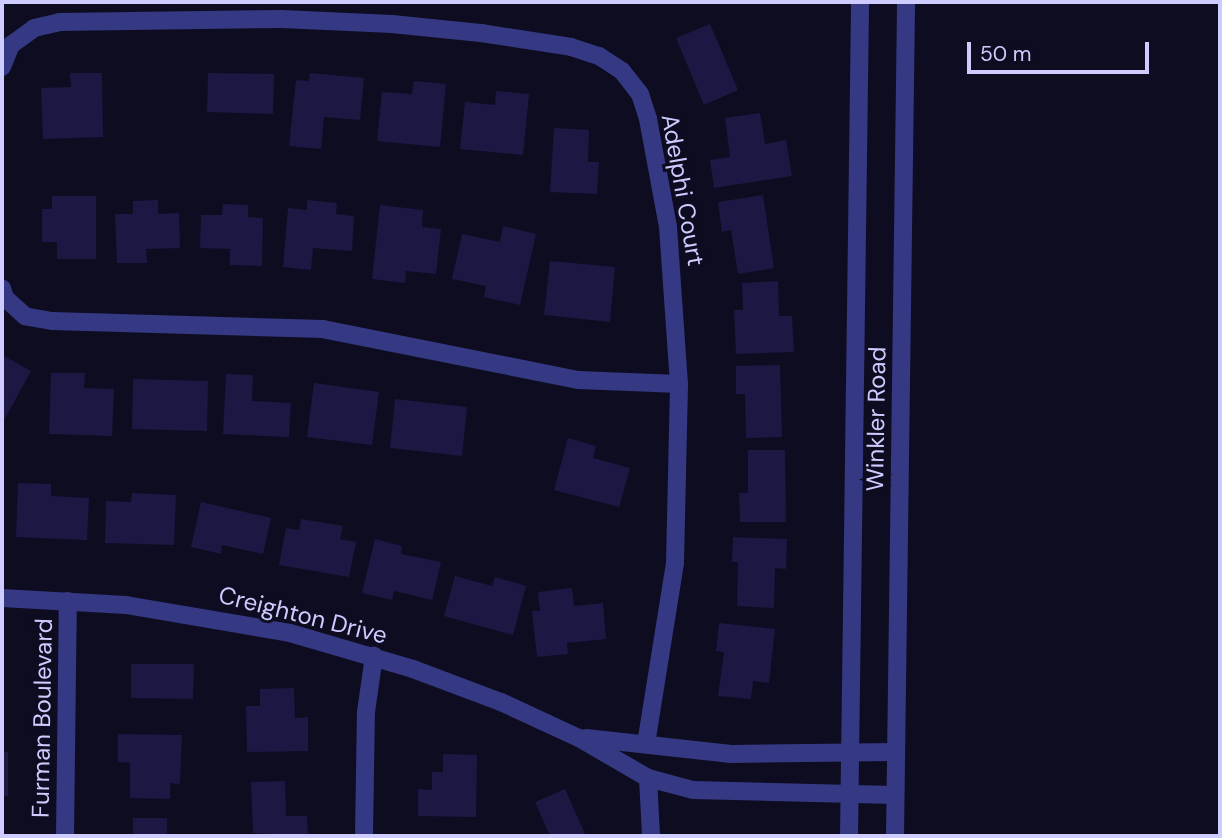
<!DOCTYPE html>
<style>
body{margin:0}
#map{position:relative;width:1222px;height:838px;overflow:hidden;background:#0e0c21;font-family:"DM Sans",sans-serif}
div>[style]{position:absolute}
.building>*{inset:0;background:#1d1743}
.minor>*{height:18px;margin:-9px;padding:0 9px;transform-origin:9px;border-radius:9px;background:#353882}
span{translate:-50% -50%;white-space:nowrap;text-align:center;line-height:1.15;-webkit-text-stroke:6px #0e0c21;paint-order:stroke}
.street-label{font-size:24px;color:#ceccff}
.frame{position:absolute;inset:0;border:4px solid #ceccff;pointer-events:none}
.scale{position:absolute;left:967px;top:42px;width:182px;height:32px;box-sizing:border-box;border:4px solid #ceccff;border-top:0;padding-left:9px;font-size:21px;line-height:24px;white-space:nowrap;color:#ceccff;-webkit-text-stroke:5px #0e0c21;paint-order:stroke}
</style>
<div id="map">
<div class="building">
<div style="clip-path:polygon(710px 24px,738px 90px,704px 105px,676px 38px)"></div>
<div style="clip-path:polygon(70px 73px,102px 73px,103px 137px,43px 139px,41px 88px,71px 87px)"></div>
<div style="clip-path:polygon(208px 73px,274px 74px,273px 114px,207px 112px)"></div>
<div style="clip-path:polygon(310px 73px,364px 78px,360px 120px,324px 117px,321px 149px,289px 146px,296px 80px,309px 81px)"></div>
<div style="clip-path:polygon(414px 81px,446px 84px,440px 147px,377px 141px,382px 92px,412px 94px)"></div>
<div style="clip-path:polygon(496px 91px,529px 94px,523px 155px,460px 149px,465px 102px,495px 105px)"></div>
<div style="clip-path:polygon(760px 113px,765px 144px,786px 140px,792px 176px,714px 188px,710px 160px,730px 157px,725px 118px)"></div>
<div style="clip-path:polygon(554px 128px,589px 130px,588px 162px,599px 162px,597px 194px,550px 192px)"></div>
<div style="clip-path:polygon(763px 195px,774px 268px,738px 274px,731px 230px,722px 232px,718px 202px)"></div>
<div style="clip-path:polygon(52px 196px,96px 196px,96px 259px,57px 259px,57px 242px,42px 242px,42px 209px,52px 209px)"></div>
<div style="clip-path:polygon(158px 200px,158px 214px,179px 213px,180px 248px,146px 249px,147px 263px,117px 263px,115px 214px,133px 214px,133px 201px)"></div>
<div style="clip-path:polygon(307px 200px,337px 203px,336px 214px,354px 216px,352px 251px,313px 248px,311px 270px,283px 267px,288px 208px,307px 210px)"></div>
<div style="clip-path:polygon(223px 204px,248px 205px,248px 217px,263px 218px,262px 266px,230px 265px,230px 249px,200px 248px,201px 215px,222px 215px)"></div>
<div style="clip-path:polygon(380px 205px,423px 210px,422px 227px,441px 229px,436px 274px,406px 271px,405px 283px,372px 279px)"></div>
<div style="clip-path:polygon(503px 226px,536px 234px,520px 305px,484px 297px,486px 286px,452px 279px,462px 234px,500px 242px)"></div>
<div style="clip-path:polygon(550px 261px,615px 267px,610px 322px,544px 315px)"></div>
<div style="clip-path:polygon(778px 281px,779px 316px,792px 316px,794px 352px,736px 354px,734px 310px,743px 310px,742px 283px)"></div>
<div style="clip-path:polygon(4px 356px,31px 371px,2px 424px,2px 361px)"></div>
<div style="clip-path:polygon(780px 365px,782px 437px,746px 438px,745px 394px,736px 394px,736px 366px)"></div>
<div style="clip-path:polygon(51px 373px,85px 373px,84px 388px,114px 389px,112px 436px,49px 434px)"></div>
<div style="clip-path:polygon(226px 374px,253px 375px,252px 401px,291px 403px,289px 437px,223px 434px)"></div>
<div style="clip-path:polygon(133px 379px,208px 381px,207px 431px,132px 429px)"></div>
<div style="clip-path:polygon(314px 383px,379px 392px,372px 445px,307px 437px)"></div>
<div style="clip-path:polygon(395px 399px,467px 407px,462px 456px,390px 448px)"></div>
<div style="clip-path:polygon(568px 438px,596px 446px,593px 458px,630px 468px,619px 507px,554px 490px)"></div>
<div style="clip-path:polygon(748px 450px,785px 450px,786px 522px,740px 522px,739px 493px,748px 493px)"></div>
<div style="clip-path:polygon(18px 483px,51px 484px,51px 496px,89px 498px,87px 540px,16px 537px)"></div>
<div style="clip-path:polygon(132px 493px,176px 495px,174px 545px,105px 543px,106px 501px,131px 502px)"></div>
<div style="clip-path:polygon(201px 502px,271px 518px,263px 554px,222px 545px,221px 554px,191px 547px)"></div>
<div style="clip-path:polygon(301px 519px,343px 526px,340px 539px,356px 542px,349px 577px,279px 565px,286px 528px,299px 530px)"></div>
<div style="clip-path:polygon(733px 537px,787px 539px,786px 569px,775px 568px,774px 608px,737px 606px,738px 562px,732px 562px)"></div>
<div style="clip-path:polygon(375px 539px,402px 546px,401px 554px,441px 562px,432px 600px,394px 591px,392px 600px,362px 593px)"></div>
<div style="clip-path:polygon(455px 576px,492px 586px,495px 577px,526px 586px,513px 635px,444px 616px)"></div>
<div style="clip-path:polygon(572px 588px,574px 606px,603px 603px,606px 639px,567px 643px,568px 654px,537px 657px,532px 611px,540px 611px,538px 592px)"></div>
<div style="clip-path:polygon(719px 623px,775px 629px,769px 683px,753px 681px,751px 699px,718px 696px,724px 652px,716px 651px)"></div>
<div style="clip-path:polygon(131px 664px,194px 664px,193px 699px,131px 698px)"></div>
<div style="clip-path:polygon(294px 688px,295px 718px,308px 717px,308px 751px,247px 752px,246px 706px,260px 706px,260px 689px)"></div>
<div style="clip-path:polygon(118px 734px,182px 735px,180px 784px,170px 783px,170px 799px,130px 798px,130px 763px,118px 762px)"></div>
<div style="clip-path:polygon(2px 752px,8px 752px,8px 796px,2px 796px)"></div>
<div style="clip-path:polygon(443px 754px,477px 755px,476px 817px,418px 816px,418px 789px,432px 790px,432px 772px,443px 772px)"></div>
<div style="clip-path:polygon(285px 781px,286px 816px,307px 816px,308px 836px,253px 833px,251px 782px)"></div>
<div style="clip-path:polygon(565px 789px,586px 836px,550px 836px,535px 802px)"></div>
<div style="clip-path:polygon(133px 818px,167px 818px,167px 836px,133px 836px)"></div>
</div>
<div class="minor">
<div style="left:2px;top:67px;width:24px;rotate:-68deg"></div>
<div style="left:11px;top:45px;width:29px;rotate:-36deg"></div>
<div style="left:34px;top:28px;width:26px;rotate:-13deg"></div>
<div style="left:59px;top:22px;width:223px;rotate:-0.8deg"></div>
<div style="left:282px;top:19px;width:110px;rotate:2.6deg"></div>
<div style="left:392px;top:24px;width:89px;rotate:5.8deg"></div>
<div style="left:481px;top:33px;width:91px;rotate:8.8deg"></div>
<div style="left:571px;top:47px;width:29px;rotate:18deg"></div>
<div style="left:599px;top:56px;width:27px;rotate:33deg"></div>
<div style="left:622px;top:71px;width:29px;rotate:52deg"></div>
<div style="left:640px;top:94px;width:26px;rotate:72deg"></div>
<div style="left:648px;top:119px;width:110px;rotate:79.5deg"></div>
<div style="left:668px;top:227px;width:157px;rotate:86deg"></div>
<div style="left:679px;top:384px;width:101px;rotate:-177.7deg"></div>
<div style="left:578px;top:380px;width:260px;rotate:-168.7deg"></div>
<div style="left:323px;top:329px;width:271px;rotate:-178.3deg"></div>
<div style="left:52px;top:321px;width:27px;rotate:-170deg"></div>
<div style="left:25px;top:316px;width:27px;rotate:-138deg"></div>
<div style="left:5px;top:298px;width:10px;rotate:-107deg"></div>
<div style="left:2px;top:598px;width:124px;rotate:3.2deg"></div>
<div style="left:126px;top:605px;width:166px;rotate:9.7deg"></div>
<div style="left:290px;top:633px;width:128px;rotate:16.3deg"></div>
<div style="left:413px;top:669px;width:94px;rotate:20.6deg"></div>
<div style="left:501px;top:702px;width:86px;rotate:24.8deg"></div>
<div style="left:579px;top:738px;width:80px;rotate:30.1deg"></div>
<div style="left:648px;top:778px;width:47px;rotate:14.9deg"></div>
<div style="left:693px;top:790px;width:202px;rotate:1.4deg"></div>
<div style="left:586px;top:738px;width:146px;rotate:6.3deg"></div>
<div style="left:731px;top:754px;width:165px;rotate:-0.7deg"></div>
<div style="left:646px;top:744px;width:184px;rotate:-80.9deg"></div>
<div style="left:675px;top:562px;width:178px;rotate:-88.7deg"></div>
<div style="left:648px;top:778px;width:58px;rotate:87deg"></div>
<div style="left:65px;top:836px;width:235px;rotate:-89.3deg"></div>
<div style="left:364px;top:836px;width:124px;rotate:-89.1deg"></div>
<div style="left:366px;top:712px;width:57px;rotate:-81.9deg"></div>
<div style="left:849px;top:836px;width:834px;rotate:-89.24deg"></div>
<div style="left:895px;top:836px;width:834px;rotate:-89.24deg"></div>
</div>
<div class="street-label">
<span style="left:683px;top:190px;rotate:80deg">Adelphi Court</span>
<span style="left:876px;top:419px;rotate:-89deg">Winkler Road</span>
<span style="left:303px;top:615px;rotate:14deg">Creighton Drive</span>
<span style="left:42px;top:718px;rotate:-89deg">Furman Boulevard</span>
</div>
<div class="frame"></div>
<div class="scale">50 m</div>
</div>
